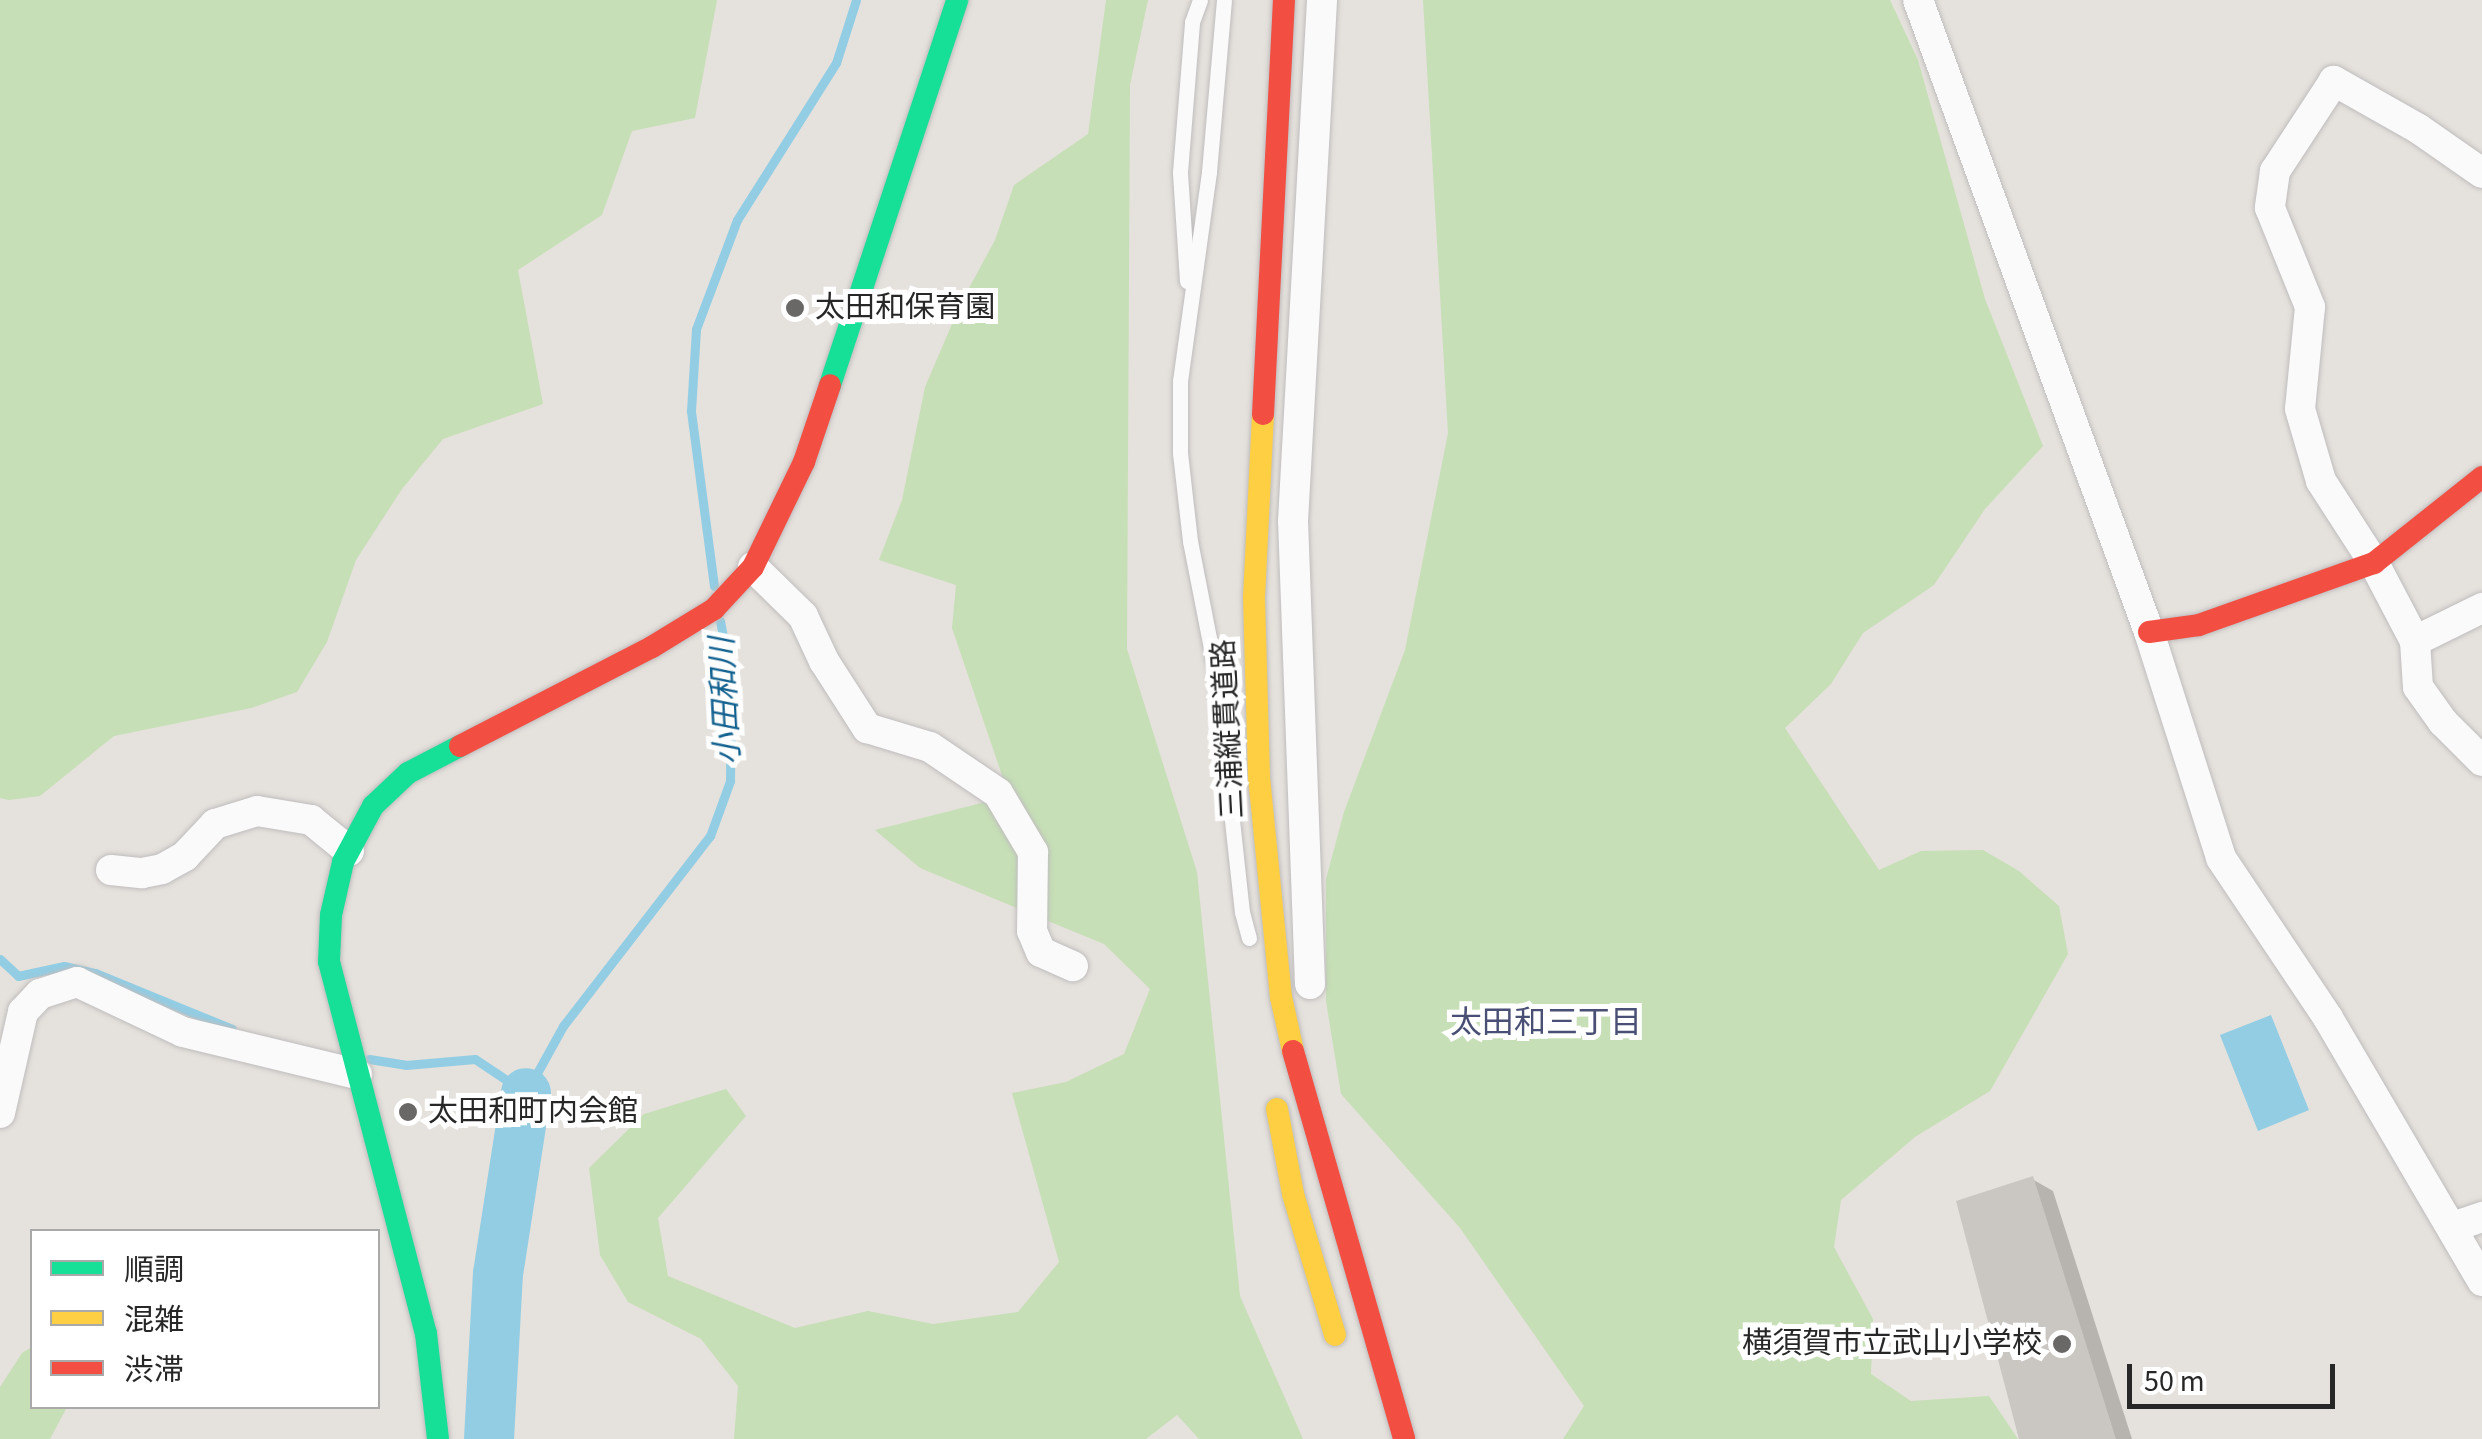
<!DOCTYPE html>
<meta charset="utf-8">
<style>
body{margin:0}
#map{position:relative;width:2482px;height:1439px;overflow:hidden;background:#e5e1dc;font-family:"Source Sans 3","Noto Sans JP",sans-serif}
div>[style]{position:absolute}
.green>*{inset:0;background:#c6dfb6}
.water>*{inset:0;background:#92cde4}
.shadow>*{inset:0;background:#0003}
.stream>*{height:9px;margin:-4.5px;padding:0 4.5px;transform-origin:4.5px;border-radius:4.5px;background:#92cde4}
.river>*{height:50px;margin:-25px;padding:0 25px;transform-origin:25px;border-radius:25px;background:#92cde4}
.building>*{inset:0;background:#cac7c3}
.roads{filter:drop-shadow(0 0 2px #bfbdbe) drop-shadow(0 0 2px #bfbdbe)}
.lane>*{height:15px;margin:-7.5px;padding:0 7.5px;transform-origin:7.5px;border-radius:7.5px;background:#fbfafa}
.street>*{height:30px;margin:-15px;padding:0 15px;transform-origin:15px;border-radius:15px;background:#fbfafa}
.fast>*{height:22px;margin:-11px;padding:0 11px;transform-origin:11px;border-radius:11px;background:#16e098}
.slow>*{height:22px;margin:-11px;padding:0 11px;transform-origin:11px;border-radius:11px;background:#ffcf43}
.jam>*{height:22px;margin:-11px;padding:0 11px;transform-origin:11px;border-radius:11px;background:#f24e42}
.dots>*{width:28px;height:28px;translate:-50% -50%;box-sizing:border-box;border:5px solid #fff;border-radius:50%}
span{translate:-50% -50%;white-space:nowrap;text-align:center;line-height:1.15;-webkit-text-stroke:10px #fff;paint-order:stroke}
.poi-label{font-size:30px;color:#272727}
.left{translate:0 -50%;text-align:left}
.right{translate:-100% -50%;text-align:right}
.street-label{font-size:30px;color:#272727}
.water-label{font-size:32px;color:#13618f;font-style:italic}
.neighbourhood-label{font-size:32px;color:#4a5075}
.legend{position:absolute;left:30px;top:1229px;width:350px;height:180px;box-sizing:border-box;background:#fff;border:2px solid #a9a9a9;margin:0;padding:12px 18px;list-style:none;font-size:30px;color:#272727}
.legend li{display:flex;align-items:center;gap:20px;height:50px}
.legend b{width:50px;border:2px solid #a9a9a9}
.scale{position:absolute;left:2127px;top:1364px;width:208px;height:45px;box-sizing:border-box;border:5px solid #272727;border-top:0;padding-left:12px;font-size:30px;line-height:35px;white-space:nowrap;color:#272727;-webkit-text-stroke:8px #fff;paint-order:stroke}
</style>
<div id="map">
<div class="green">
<div style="clip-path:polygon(0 0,717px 0,695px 118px,632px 131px,602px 215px,518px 270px,543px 404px,443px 439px,402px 489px,356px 560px,327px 642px,297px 692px,251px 708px,114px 736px,40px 796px,9px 800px,0 798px)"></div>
<div style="clip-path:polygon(1106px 0,1148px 0,1130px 85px,1127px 649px,1197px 872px,1240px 1296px,1303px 1439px,1199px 1439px,1177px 1415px,1146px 1439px,734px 1439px,738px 1386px,701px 1339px,628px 1302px,600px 1255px,589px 1168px,644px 1114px,726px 1089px,746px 1116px,658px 1218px,668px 1276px,795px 1328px,868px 1311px,933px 1324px,1018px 1312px,1059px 1262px,1012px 1093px,1066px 1082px,1124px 1054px,1150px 989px,1104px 944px,920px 868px,875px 830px,1009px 796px,952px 628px,956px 585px,879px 560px,902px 500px,925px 387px,961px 303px,995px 240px,1014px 185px,1088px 134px)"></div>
<div style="clip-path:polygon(1423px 0,1890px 0,1918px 60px,1985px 299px,2043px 446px,1985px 509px,1934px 585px,1863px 633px,1831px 684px,1785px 728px,1879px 870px,1921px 851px,1983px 850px,2019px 871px,2059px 906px,2068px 954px,1990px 1091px,1915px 1137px,1841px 1200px,1834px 1247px,1873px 1319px,1871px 1374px,1911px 1401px,1989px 1396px,2018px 1439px,1563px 1439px,1584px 1406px,1460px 1228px,1341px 1094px,1326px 1001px,1326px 879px,1344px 812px,1405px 650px,1448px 433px)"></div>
<div style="clip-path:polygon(32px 1347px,32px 1406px,67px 1407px,50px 1439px,0 1439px,0 1387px,22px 1353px)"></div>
</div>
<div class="water">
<div style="clip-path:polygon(2271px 1015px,2309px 1110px,2258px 1131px,2220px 1035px)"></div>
</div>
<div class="shadow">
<div style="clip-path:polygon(2032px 1179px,2053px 1191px,2132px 1439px,2021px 1439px)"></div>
</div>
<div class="stream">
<div style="left:714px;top:586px;width:177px;rotate:-97.5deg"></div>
<div style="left:691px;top:411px;width:82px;rotate:-86.5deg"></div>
<div style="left:696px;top:329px;width:116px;rotate:-69.4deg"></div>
<div style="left:737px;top:220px;width:186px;rotate:-57.8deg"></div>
<div style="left:836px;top:63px;width:66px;rotate:-72.4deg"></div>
<div style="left:0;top:959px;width:25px;rotate:43deg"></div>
<div style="left:18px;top:976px;width:47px;rotate:-12.3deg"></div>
<div style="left:64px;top:966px;width:32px;rotate:13deg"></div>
<div style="left:95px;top:973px;width:148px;rotate:22.2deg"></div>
<div style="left:369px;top:1059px;width:37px;rotate:9deg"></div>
<div style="left:406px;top:1065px;width:69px;rotate:-5deg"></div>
<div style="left:475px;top:1059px;width:61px;rotate:33.7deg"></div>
<div style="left:526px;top:1093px;width:77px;rotate:-61.1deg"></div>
<div style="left:563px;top:1026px;width:240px;rotate:-52.3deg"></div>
<div style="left:710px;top:836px;width:59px;rotate:-70deg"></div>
<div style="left:730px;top:781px;width:102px;rotate:-89.4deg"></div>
<div style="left:731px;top:679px;width:59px;rotate:-100.7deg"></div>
</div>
<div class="river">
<div style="left:489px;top:1439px;width:165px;rotate:-86.9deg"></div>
<div style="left:498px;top:1274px;width:183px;rotate:-81.2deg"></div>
</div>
<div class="building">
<div style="clip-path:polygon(2033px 1176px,2116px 1439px,2019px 1439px,1956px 1201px)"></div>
</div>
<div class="roads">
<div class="lane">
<div style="left:1224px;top:0;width:173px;rotate:95deg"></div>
<div style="left:1209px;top:172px;width:211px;rotate:97.9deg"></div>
<div style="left:1180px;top:381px;width:72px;rotate:90deg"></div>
<div style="left:1180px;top:453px;width:89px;rotate:83.5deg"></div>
<div style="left:1190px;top:541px;width:135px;rotate:78.9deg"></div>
<div style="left:1216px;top:673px;width:240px;rotate:83.8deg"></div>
<div style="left:1242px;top:912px;width:27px;rotate:75deg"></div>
<div style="left:1187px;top:281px;width:109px;rotate:-93.7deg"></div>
<div style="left:1180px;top:172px;width:150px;rotate:-85.4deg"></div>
<div style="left:1192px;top:22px;width:23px;rotate:-70deg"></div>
</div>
<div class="street">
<div style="left:1918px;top:0;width:673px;rotate:69.92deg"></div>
<div style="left:2149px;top:632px;width:237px;rotate:72.3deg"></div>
<div style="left:2221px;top:858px;width:192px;rotate:56.2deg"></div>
<div style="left:2328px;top:1018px;width:305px;rotate:59.6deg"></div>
<div style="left:2482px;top:173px;width:77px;rotate:-145.1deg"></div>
<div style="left:2419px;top:129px;width:98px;rotate:-150.5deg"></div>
<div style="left:2334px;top:81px;width:108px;rotate:123.2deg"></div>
<div style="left:2275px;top:171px;width:37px;rotate:98deg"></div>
<div style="left:2270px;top:208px;width:107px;rotate:68deg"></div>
<div style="left:2310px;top:307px;width:102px;rotate:95.6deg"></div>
<div style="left:2300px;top:409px;width:75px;rotate:73.7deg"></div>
<div style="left:2321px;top:481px;width:98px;rotate:57.1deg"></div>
<div style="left:2374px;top:563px;width:88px;rotate:62.3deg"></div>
<div style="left:2415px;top:641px;width:46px;rotate:86.3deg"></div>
<div style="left:2418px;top:687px;width:43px;rotate:54.5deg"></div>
<div style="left:2443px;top:722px;width:55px;rotate:45deg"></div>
<div style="left:753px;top:567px;width:70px;rotate:44.4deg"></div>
<div style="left:803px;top:616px;width:50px;rotate:65deg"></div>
<div style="left:824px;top:661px;width:80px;rotate:57.3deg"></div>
<div style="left:867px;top:728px;width:66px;rotate:16.8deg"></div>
<div style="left:930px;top:747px;width:82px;rotate:34.1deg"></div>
<div style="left:998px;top:793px;width:69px;rotate:59.3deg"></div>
<div style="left:1033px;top:852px;width:79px;rotate:90.7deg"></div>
<div style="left:1032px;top:931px;width:23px;rotate:67deg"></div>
<div style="left:1041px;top:952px;width:35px;rotate:24deg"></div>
<div style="left:2415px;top:641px;width:75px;rotate:-26.2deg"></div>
<div style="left:111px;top:870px;width:31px;rotate:6deg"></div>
<div style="left:142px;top:873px;width:20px;rotate:-11deg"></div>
<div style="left:162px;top:869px;width:26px;rotate:-29deg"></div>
<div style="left:185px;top:856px;width:44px;rotate:-46.8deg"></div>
<div style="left:215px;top:824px;width:44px;rotate:-17.2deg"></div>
<div style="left:257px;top:811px;width:55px;rotate:9.5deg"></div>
<div style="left:311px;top:820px;width:49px;rotate:39.2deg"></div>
<div style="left:1310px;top:984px;width:463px;rotate:-92.1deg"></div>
<div style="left:1293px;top:521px;width:522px;rotate:-86.81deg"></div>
<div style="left:0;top:1113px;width:104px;rotate:-77.2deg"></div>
<div style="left:23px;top:1012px;width:25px;rotate:-47deg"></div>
<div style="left:40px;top:994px;width:39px;rotate:-18deg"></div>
<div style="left:77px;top:982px;width:117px;rotate:25.3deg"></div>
<div style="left:183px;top:1032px;width:179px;rotate:13.6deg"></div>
<div style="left:2453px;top:1227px;width:31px;rotate:-19deg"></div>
</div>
<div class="fast">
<div style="left:830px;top:385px;width:405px;rotate:-71.7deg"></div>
<div style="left:438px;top:1439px;width:106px;rotate:-96.5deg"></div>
<div style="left:426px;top:1334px;width:385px;rotate:-104.6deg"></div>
<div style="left:329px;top:961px;width:46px;rotate:-87.5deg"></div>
<div style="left:331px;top:915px;width:54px;rotate:-77.2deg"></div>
<div style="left:343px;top:862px;width:64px;rotate:-61.8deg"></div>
<div style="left:373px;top:806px;width:48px;rotate:-43.3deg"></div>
<div style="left:408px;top:773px;width:59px;rotate:-27.4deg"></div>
</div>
<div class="slow">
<div style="left:1263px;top:414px;width:183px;rotate:92.8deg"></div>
<div style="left:1254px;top:597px;width:180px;rotate:88.4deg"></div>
<div style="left:1259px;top:777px;width:221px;rotate:84.3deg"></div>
<div style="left:1281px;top:997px;width:55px;rotate:77.5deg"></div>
<div style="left:1277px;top:1109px;width:86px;rotate:79.3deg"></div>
<div style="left:1293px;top:1194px;width:147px;rotate:73.4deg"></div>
</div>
<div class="jam">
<div style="left:1263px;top:414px;width:415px;rotate:-87.1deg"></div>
<div style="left:2149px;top:632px;width:50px;rotate:-8deg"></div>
<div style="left:2199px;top:625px;width:186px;rotate:-19.5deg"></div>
<div style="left:2374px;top:563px;width:138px;rotate:-38.5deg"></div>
<div style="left:460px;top:746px;width:216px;rotate:-27.3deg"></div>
<div style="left:652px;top:647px;width:73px;rotate:-31.5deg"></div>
<div style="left:714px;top:609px;width:57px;rotate:-47.1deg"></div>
<div style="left:753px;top:567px;width:117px;rotate:-64.1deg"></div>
<div style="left:804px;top:462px;width:81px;rotate:-71.3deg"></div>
<div style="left:1293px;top:1051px;width:404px;rotate:74deg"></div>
</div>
</div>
<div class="dots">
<div style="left:795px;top:308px;background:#6a6866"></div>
<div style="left:408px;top:1112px;background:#6a6866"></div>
<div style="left:2062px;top:1344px;background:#6a6866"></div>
</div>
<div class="poi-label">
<span class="left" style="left:815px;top:308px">太田和保育園</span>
<span class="left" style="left:428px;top:1112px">太田和町内会館</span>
<span class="right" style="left:2042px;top:1344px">横須賀市立武山小学校</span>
</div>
<div class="street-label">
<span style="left:1229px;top:729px;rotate:-93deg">三浦縦貫道路</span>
</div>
<div class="water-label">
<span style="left:726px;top:701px;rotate:-93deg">小田和川</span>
</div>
<div class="neighbourhood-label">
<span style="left:1546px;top:1023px">太田和三丁目</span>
</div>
<ul class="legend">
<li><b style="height:12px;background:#16e098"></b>順調</li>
<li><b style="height:12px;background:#ffcf43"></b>混雑</li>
<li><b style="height:12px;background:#f24e42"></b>渋滞</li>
</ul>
<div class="scale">50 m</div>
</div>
